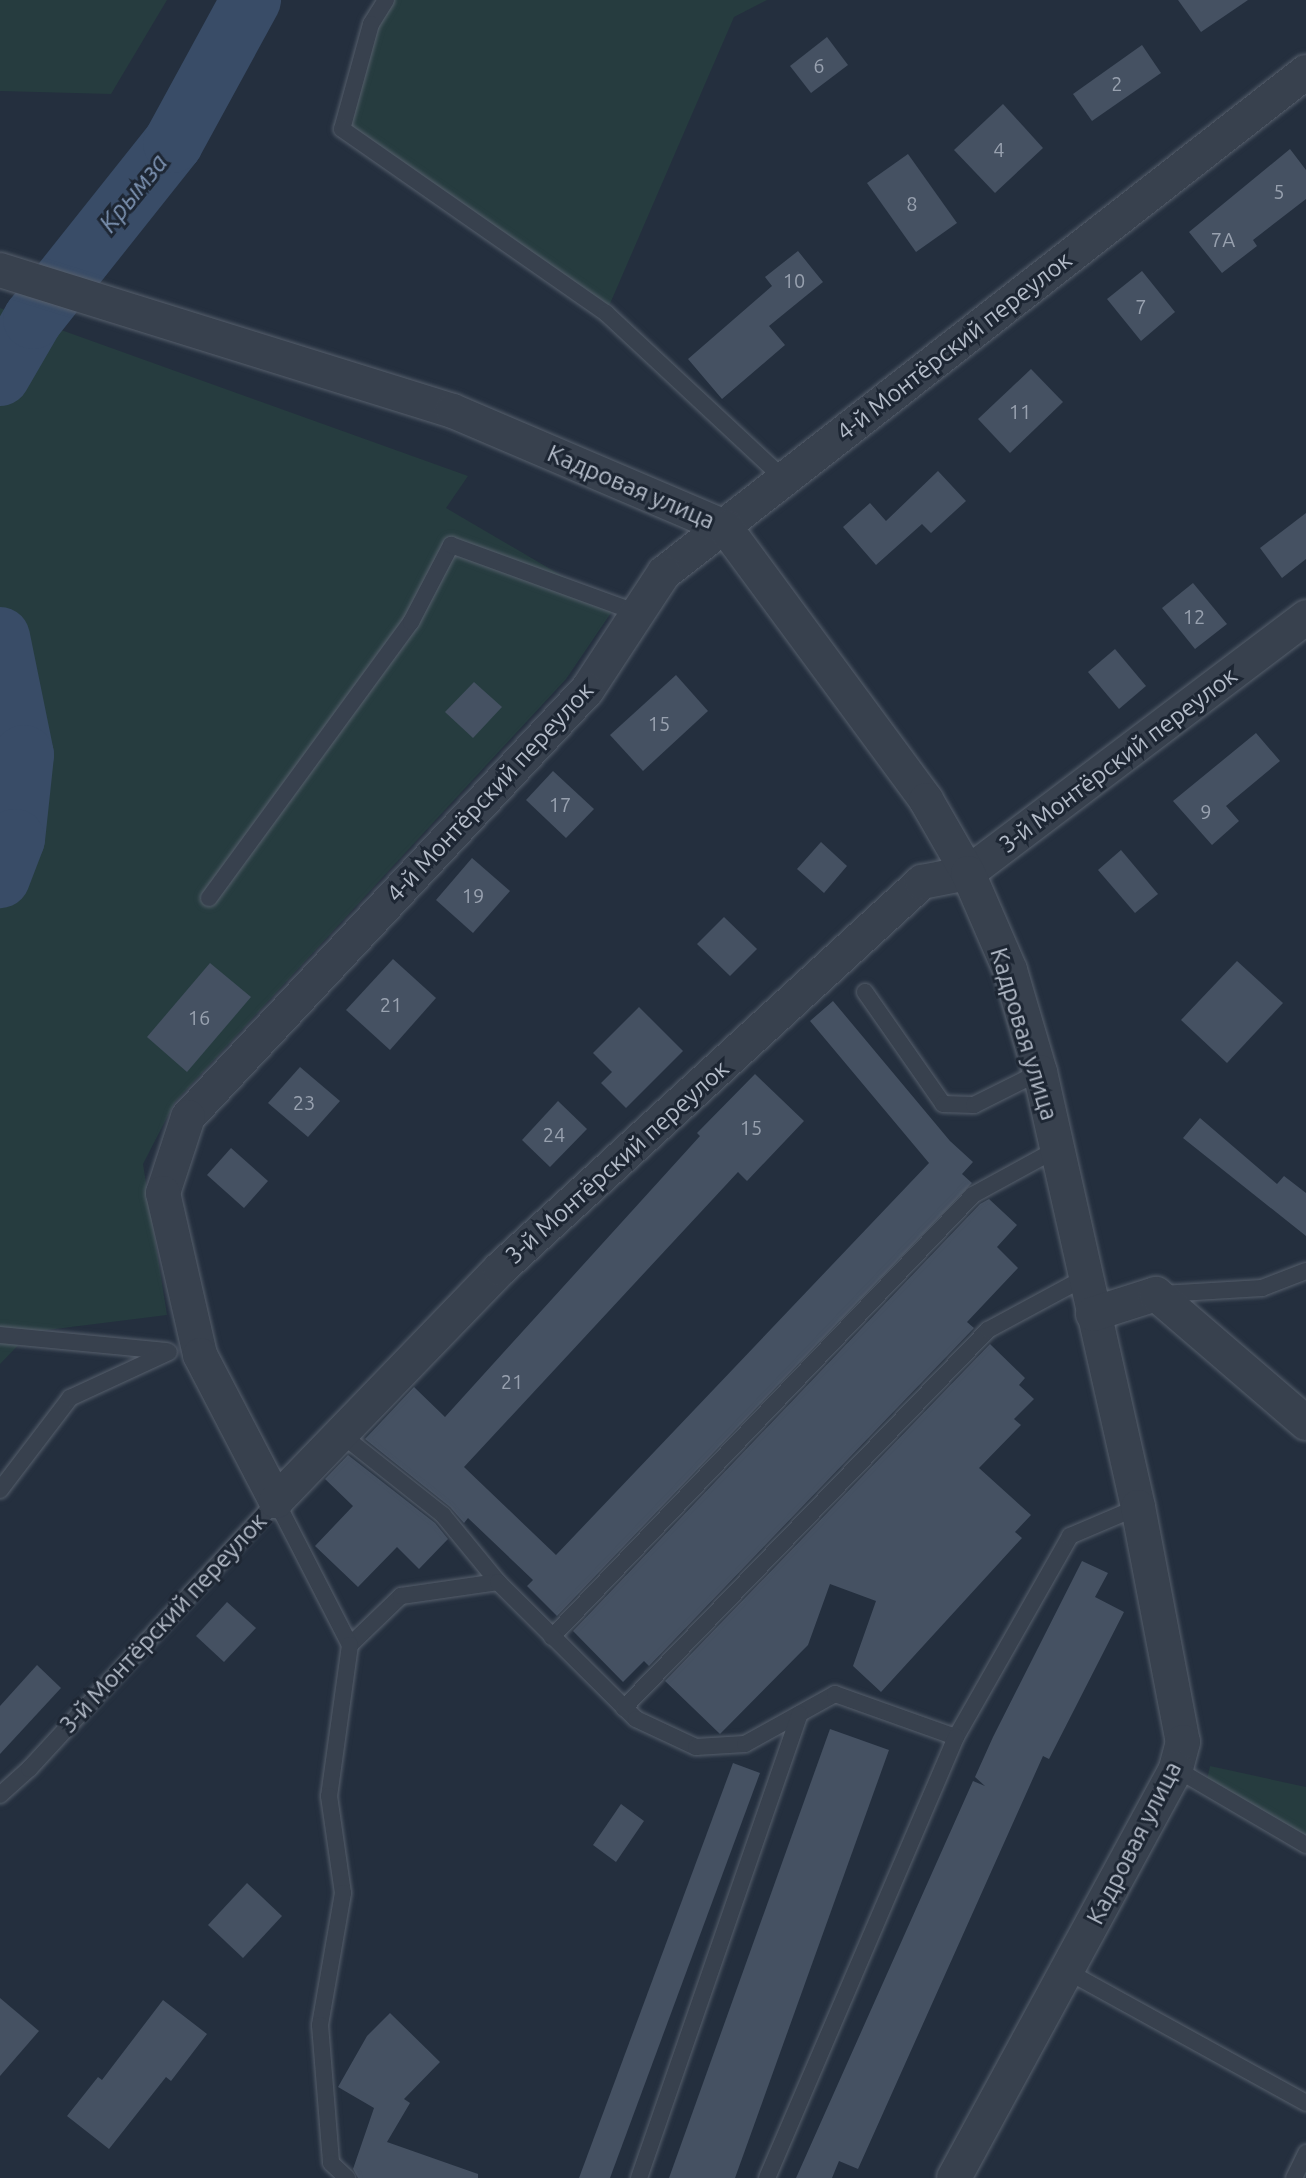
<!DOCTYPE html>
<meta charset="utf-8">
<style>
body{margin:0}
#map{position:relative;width:1306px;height:2178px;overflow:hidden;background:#242f3e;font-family:Ubuntu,sans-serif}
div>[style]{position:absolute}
.green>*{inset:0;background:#263c3f}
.river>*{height:60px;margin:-30px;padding:0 30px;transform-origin:30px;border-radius:30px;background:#394c67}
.building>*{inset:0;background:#455162}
.roads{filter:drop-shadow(0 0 2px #565f6c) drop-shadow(0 0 2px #565f6c)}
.service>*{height:16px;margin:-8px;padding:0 8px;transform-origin:8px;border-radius:8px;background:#38414e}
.minor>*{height:34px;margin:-17px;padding:0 17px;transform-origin:17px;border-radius:17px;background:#38414e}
span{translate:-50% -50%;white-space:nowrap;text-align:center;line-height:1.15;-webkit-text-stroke:6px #1d2633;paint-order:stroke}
.number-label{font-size:20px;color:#98a1af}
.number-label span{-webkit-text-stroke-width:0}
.street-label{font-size:24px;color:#b4bcc9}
.water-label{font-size:26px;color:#7c92b1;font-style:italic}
</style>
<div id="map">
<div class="green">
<div style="clip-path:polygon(0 0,167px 0,111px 94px,0 91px)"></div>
<div style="clip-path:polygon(386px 0,767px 0,734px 17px,606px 313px,342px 129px)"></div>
<div style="clip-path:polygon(0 308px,468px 476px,446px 508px,615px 607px,566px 679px,175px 1102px,143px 1164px,167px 1315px,31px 1332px,0 1364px)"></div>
<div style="clip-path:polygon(1210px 1766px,1306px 1787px,1306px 1845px,1205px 1788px)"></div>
</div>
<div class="river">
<div style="left:0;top:376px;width:66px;rotate:-59.9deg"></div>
<div style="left:33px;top:319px;width:225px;rotate:-51.5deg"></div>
<div style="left:173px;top:143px;width:163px;rotate:-61.4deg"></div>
<div style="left:0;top:637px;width:120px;rotate:78.5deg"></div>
<div style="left:24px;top:755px;width:84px;rotate:96.1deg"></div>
<div style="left:15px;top:839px;width:42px;rotate:111deg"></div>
</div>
<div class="building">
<div style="clip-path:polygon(1178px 0,1248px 0,1201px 32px)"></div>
<div style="clip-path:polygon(827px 37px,848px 65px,811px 93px,790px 66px)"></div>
<div style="clip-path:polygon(1142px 45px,1161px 73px,1092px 121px,1073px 94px)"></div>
<div style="clip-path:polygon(1003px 104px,1043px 148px,995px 193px,954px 150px)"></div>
<div style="clip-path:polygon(1290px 149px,1306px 170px,1306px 199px,1253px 240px,1257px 246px,1222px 273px,1189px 232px)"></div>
<div style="clip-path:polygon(908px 154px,957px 223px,916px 252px,867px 183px)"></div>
<div style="clip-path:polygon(798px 251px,823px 282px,769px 326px,785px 345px,722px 399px,688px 359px,772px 286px,765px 277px)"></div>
<div style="clip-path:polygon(1142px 271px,1175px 312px,1141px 341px,1107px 299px)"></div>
<div style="clip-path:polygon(1031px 369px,1063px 402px,1010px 453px,978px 419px)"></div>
<div style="clip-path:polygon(938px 471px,966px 501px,931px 533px,922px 524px,876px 565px,843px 527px,870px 503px,886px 521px)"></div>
<div style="clip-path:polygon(1306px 513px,1306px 559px,1282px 578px,1260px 548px)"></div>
<div style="clip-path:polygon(1193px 583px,1227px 624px,1195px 649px,1162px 608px)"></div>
<div style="clip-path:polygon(1115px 649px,1146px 686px,1119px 709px,1088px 672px)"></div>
<div style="clip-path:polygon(676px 675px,708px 711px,643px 771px,610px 735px)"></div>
<div style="clip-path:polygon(474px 682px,502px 707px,473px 738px,445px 712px)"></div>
<div style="clip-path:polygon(1256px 733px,1280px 761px,1226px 806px,1239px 821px,1212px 845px,1173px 801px)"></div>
<div style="clip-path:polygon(553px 771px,594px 809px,566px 838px,526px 800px)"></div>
<div style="clip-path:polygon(821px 842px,847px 866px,824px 893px,797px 869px)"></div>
<div style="clip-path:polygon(1121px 850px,1158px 894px,1135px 913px,1098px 870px)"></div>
<div style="clip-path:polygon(472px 858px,510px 891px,473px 933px,436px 900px)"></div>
<div style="clip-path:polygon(724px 917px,757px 949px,730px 976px,697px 944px)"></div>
<div style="clip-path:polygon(393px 959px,436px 998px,390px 1050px,346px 1010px)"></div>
<div style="clip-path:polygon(1237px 961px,1283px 1003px,1227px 1063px,1181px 1020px)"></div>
<div style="clip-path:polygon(210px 963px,251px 997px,187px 1072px,147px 1037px)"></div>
<div style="clip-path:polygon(833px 1001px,950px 1141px,973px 1162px,962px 1174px,972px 1183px,557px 1616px,527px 1586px,533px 1580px,468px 1518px,464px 1523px,450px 1507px,365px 1439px,414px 1387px,445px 1417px,700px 1136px,697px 1133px,755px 1074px,804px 1121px,747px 1181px,738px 1172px,464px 1467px,556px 1555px,929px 1163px,810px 1021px)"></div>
<div style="clip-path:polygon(639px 1007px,683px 1051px,626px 1108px,601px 1083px,612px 1072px,593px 1053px)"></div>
<div style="clip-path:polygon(300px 1067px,340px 1101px,308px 1137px,268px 1103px)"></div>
<div style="clip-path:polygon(558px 1101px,587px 1129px,550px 1167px,522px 1140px)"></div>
<div style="clip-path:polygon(1200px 1118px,1277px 1184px,1284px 1176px,1306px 1193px,1306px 1236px,1183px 1138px)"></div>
<div style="clip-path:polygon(231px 1148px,268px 1181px,244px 1208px,207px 1175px)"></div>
<div style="clip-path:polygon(989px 1199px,1017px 1225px,997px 1247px,1018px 1268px,967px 1322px,974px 1328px,649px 1666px,644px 1661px,623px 1682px,573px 1631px,980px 1204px)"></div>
<div style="clip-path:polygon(990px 1344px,1025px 1378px,1019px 1385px,1034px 1399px,1014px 1419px,1021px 1425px,979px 1468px,1031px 1515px,1015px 1532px,1022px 1538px,881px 1692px,853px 1666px,876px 1601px,830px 1584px,808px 1645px,720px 1734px,665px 1681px)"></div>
<div style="clip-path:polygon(348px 1455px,435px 1523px,448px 1539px,419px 1569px,397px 1547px,358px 1587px,315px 1546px,353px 1506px,325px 1479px)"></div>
<div style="clip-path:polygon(1082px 1561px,1108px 1573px,1095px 1597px,1124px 1612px,1049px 1759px,1043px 1756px,858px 2169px,839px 2161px,832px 2178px,796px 2178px,973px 1781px,985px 1786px,975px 1777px,993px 1737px)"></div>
<div style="clip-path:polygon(227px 1602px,256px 1628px,224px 1662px,196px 1636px)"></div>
<div style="clip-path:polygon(37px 1665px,61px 1688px,0 1754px,0 1706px)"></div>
<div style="clip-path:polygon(830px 1729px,889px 1750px,735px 2178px,669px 2178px)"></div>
<div style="clip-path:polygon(733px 1763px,760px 1773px,610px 2178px,579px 2178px)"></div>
<div style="clip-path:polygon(621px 1804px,644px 1821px,616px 1862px,593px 1845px)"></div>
<div style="clip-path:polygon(247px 1883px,282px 1916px,243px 1958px,208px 1925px)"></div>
<div style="clip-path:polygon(0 1998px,39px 2031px,0 2076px)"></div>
<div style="clip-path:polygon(163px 2000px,207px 2034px,171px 2081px,166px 2077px,109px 2149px,67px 2116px,98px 2077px,102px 2080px)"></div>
<div style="clip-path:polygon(390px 2013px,440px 2062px,404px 2099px,410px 2103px,387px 2142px,478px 2174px,478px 2178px,358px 2178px,353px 2169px,374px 2108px,338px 2087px,367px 2036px)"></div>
</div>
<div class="roads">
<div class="service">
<div style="left:386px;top:0;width:28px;rotate:122deg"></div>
<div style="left:371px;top:24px;width:109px;rotate:105.4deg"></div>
<div style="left:342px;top:129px;width:322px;rotate:34.9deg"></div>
<div style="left:606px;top:313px;width:243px;rotate:43deg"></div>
<div style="left:209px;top:898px;width:342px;rotate:-53.8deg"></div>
<div style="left:411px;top:622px;width:87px;rotate:-62.5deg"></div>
<div style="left:451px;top:545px;width:199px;rotate:20deg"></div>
<div style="left:865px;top:992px;width:136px;rotate:55.1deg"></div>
<div style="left:943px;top:1104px;width:31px;rotate:2deg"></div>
<div style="left:974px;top:1105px;width:74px;rotate:-26.6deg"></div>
<div style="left:1162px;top:1294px;width:100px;rotate:-3.4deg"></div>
<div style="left:1262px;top:1288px;width:47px;rotate:-21.1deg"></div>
<div style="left:0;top:1335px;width:167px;rotate:5.5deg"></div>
<div style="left:342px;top:1435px;width:129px;rotate:38.4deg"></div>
<div style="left:443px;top:1515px;width:87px;rotate:50.6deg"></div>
<div style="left:0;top:1490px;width:116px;rotate:-52.7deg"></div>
<div style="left:70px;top:1398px;width:109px;rotate:-24.9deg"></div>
<div style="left:552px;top:1637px;width:610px;rotate:-46.39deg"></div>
<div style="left:973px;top:1195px;width:96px;rotate:-28.7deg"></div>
<div style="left:350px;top:1645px;width:71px;rotate:-43.9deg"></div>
<div style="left:401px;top:1596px;width:98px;rotate:-8.2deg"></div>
<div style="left:498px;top:1582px;width:194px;rotate:44.8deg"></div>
<div style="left:636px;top:1719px;width:66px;rotate:25deg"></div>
<div style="left:696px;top:1747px;width:49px;rotate:-3.5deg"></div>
<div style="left:745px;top:1744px;width:103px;rotate:-29.1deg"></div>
<div style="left:835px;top:1694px;width:128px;rotate:19.6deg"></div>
<div style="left:956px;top:1737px;width:231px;rotate:-60.4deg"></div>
<div style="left:1070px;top:1536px;width:74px;rotate:-23.1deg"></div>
<div style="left:624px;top:1708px;width:525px;rotate:-46.08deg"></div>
<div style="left:988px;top:1330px;width:109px;rotate:-28.4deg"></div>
<div style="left:1176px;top:1769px;width:151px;rotate:30.3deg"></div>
<div style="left:0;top:1795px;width:39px;rotate:-42deg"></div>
<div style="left:29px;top:1769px;width:364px;rotate:-47.3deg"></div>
<div style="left:276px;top:1501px;width:162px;rotate:62.8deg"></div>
<div style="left:350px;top:1645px;width:152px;rotate:97.9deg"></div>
<div style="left:329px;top:1796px;width:98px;rotate:81.8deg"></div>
<div style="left:343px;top:1893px;width:134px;rotate:99.9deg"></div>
<div style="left:320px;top:2025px;width:138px;rotate:85.4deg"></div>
<div style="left:331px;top:2163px;width:22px;rotate:43deg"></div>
<div style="left:1067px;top:1971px;width:273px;rotate:28.9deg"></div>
<div style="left:639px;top:2178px;width:491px;rotate:-70.9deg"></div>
<div style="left:767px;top:2178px;width:480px;rotate:-66.8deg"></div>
<div style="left:1294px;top:2178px;width:28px;rotate:-64deg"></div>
</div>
<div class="minor">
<div style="left:1306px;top:72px;width:814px;rotate:142.03deg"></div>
<div style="left:664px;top:573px;width:140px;rotate:123.3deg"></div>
<div style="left:587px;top:690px;width:584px;rotate:133.06deg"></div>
<div style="left:188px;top:1117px;width:80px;rotate:108.2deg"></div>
<div style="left:163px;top:1193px;width:166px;rotate:77.1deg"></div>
<div style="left:200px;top:1355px;width:165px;rotate:62.5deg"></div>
<div style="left:276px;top:1501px;width:322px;rotate:-46deg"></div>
<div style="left:500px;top:1269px;width:573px;rotate:-42.52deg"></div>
<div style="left:922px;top:882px;width:47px;rotate:-11.1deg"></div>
<div style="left:968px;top:873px;width:424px;rotate:-37.1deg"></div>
<div style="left:0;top:270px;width:474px;rotate:17.3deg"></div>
<div style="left:453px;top:411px;width:296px;rotate:23.1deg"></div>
<div style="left:725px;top:527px;width:339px;rotate:53.6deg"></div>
<div style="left:926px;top:800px;width:84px;rotate:60.1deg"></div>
<div style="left:968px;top:873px;width:106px;rotate:66.6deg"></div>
<div style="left:1010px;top:970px;width:106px;rotate:73.6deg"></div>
<div style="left:1040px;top:1072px;width:446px;rotate:77.3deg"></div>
<div style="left:1138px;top:1507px;width:239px;rotate:79.2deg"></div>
<div style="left:1183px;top:1742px;width:28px;rotate:105deg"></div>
<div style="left:1176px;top:1769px;width:465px;rotate:118.5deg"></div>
<div style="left:1093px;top:1314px;width:66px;rotate:-17.6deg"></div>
<div style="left:1156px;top:1294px;width:198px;rotate:40.7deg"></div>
</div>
</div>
<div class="number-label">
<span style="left:819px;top:65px">6</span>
<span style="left:1117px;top:83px">2</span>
<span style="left:999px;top:149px">4</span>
<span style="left:1279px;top:191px">5</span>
<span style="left:912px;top:203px">8</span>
<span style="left:1223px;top:239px">7А</span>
<span style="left:794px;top:280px">10</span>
<span style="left:1141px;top:306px">7</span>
<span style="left:1020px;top:411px">11</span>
<span style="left:1194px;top:616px">12</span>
<span style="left:659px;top:723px">15</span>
<span style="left:560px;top:804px">17</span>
<span style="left:1206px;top:811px">9</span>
<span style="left:473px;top:895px">19</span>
<span style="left:391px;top:1004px">21</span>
<span style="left:199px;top:1017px">16</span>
<span style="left:304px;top:1102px">23</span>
<span style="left:751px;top:1127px">15</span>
<span style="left:554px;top:1134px">24</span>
<span style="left:512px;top:1381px">21</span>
</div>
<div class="street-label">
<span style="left:954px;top:346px;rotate:-38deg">4-й Монтёрский переулок</span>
<span style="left:631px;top:487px;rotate:23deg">Кадровая улица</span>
<span style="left:1118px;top:760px;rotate:-37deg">3-й Монтёрский переулок</span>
<span style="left:490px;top:792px;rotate:-47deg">4-й Монтёрский переулок</span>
<span style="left:1024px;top:1034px;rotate:73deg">Кадровая улица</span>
<span style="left:617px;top:1162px;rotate:-42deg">3-й Монтёрский переулок</span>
<span style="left:163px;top:1623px;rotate:-47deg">3-й Монтёрский переулок</span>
<span style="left:1134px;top:1843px;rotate:-63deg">Кадровая улица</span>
</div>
<div class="water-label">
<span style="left:133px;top:193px;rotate:-51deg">Крымза</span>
</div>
</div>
